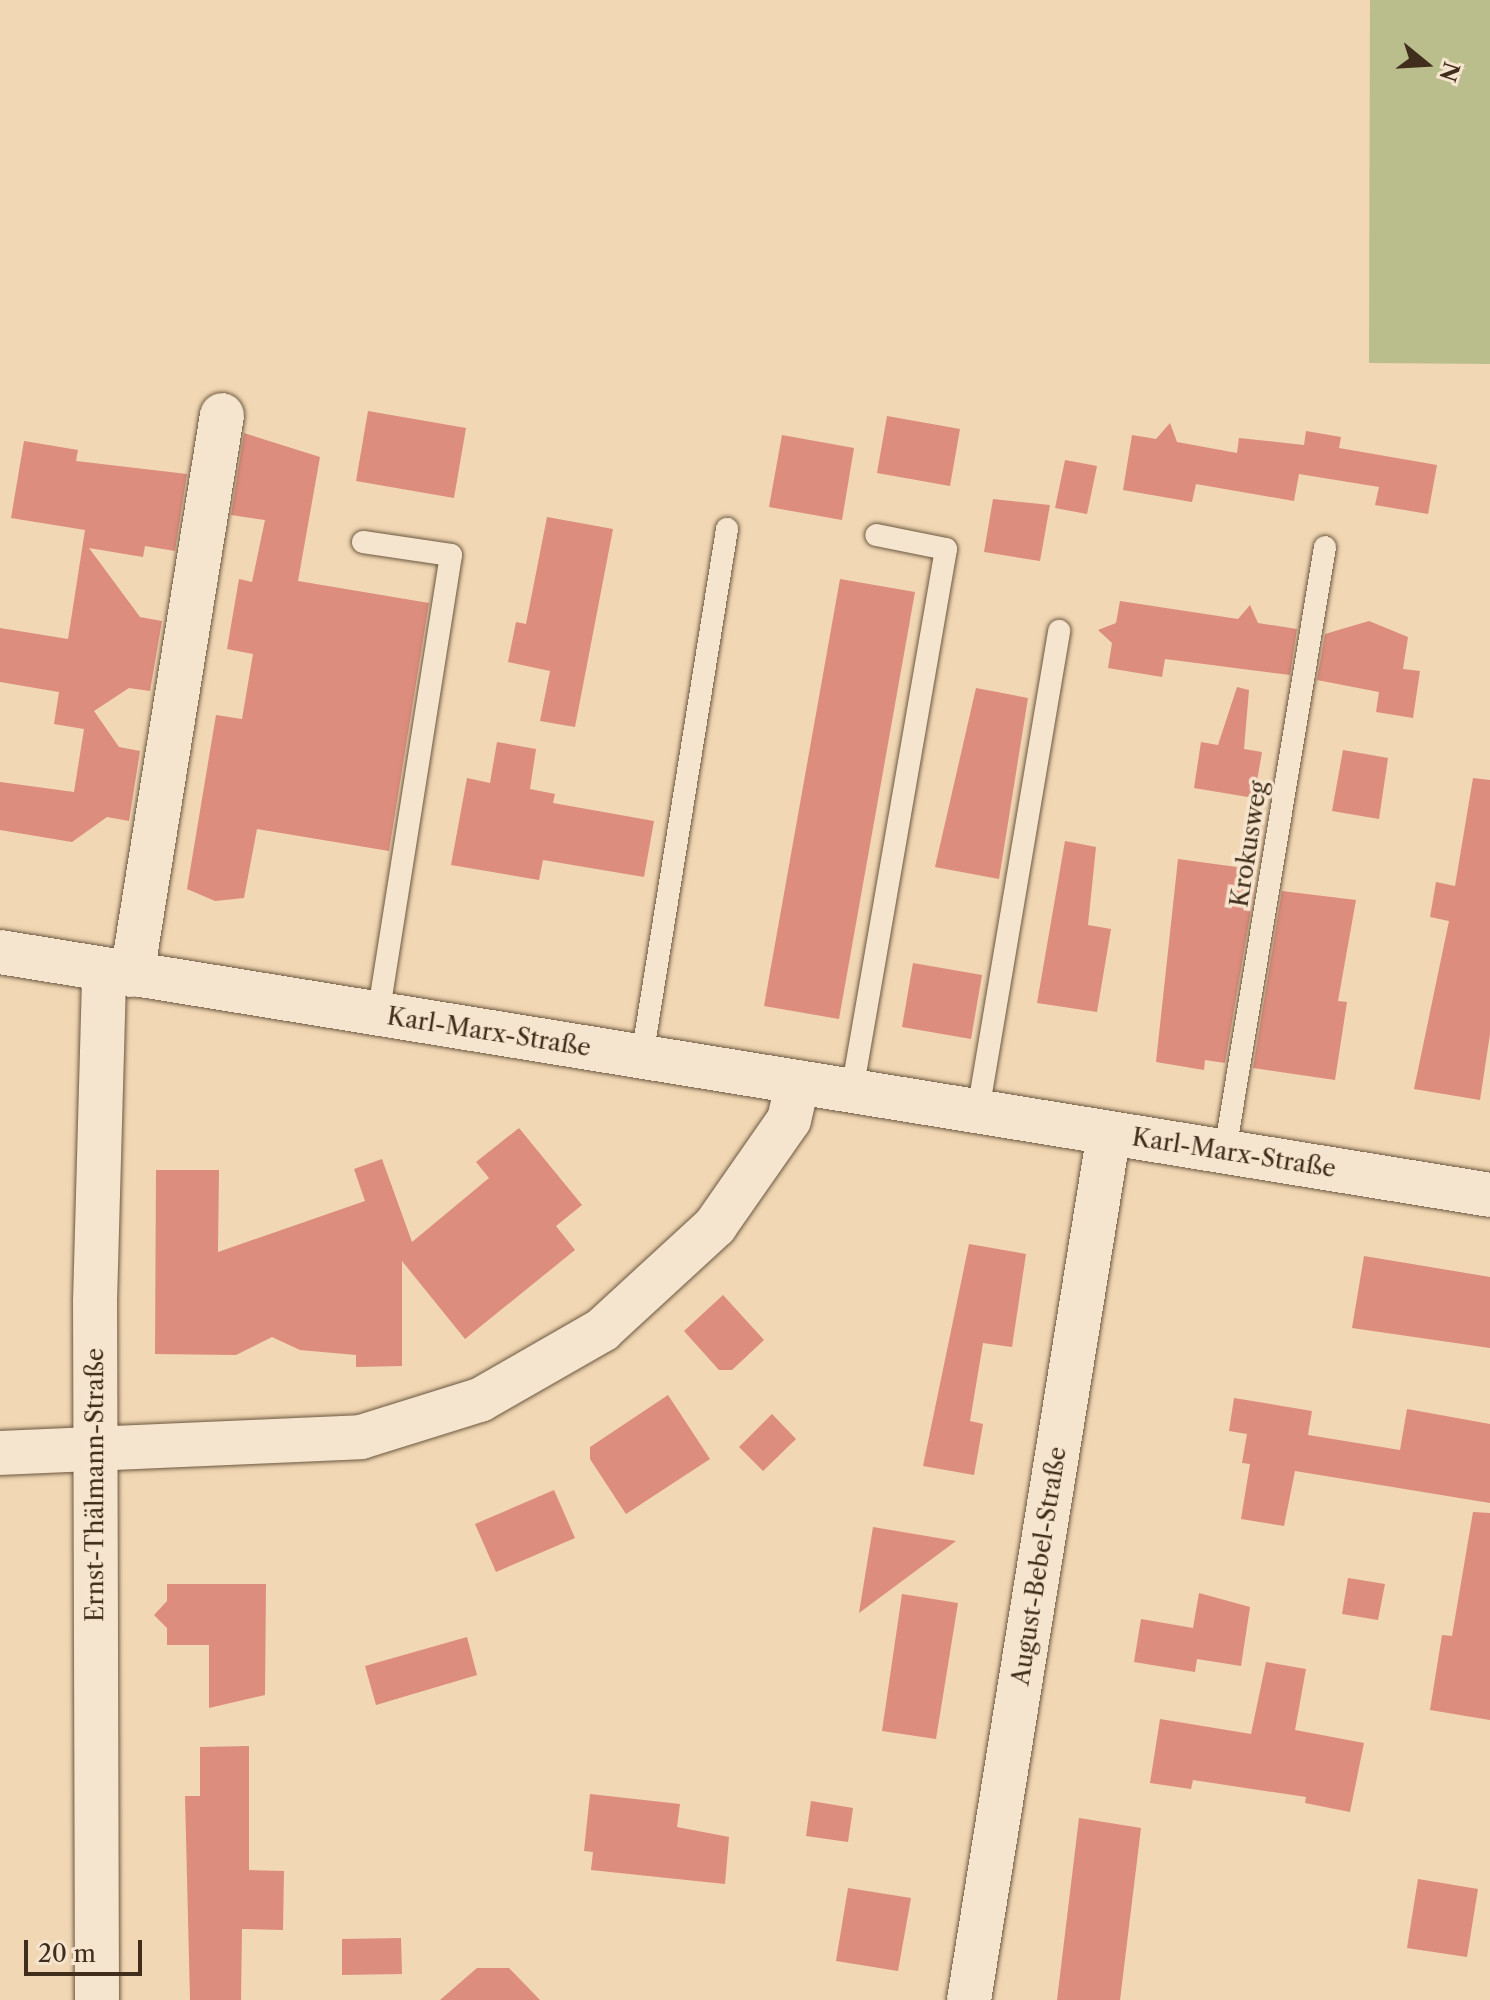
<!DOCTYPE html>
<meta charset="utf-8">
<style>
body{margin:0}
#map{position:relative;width:1490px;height:2000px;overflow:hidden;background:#f1d7b3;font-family:"Libre Caslon Text",serif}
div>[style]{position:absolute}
.green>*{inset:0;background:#b9be8c}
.building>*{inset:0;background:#dc8d7d}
.roads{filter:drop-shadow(0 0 2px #6c5841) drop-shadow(0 0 2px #6c5841)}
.service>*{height:22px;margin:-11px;padding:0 11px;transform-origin:11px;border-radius:11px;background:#f6e5ce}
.minor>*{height:44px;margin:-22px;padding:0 22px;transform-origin:22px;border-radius:22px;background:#f6e5ce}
.secondary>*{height:44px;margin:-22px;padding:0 22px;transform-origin:22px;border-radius:22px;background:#f6e5ce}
span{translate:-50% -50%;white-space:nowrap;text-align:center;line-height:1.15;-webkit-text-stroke:7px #f6e5ce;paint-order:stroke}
.street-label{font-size:24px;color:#402d1b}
.north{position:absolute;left:1386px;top:24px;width:80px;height:80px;-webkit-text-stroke:6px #f6e5ce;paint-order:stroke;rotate:108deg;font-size:22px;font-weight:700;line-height:32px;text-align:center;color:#402d1b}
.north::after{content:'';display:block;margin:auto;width:28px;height:36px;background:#402d1b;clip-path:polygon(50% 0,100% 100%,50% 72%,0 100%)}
.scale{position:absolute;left:24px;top:1940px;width:118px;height:36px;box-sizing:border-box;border:4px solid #402d1b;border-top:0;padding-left:10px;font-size:24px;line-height:28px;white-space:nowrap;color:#402d1b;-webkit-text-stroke:6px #f6e5ce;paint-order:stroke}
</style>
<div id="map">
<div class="green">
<div style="clip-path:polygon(1370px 0,1490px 0,1490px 364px,1369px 363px)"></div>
</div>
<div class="building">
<div style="clip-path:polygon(368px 411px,466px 428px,454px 498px,356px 481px)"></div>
<div style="clip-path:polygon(887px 416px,960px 429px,950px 486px,877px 473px)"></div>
<div style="clip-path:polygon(1170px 423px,1177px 442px,1237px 453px,1239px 438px,1304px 445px,1306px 431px,1341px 437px,1339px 448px,1437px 465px,1428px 514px,1375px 505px,1379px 487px,1299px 474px,1294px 501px,1196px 484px,1192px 502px,1123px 490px,1132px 435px,1156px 439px)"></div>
<div style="clip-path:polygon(244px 433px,320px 457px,298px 581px,429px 603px,389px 851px,257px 829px,244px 898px,215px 901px,187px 889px,216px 715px,242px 719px,253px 654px,227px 649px,239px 579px,252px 582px,265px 520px,231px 515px)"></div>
<div style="clip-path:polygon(782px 435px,854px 448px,842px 520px,769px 507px)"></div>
<div style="clip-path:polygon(24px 441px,78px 450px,76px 461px,187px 474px,175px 551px,145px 546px,143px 557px,89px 548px,140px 617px,162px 621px,150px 691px,129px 688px,94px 711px,119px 747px,140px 751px,129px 821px,107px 817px,72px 842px,0 830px,0 782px,74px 792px,84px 729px,54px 724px,59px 692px,0 682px,0 628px,68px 639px,85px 530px,11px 518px)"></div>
<div style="clip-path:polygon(1065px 460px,1097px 466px,1087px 514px,1055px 508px)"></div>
<div style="clip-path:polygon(993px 499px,1050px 505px,1040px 561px,984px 552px)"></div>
<div style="clip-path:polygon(547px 517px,613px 529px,575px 727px,540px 721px,550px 671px,508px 662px,516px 622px,526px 624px)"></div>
<div style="clip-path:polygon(840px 579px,915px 592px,839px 1019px,764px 1006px)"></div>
<div style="clip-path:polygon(1120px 601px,1238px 619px,1250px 605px,1258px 623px,1297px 629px,1290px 675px,1165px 659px,1162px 677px,1108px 668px,1112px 643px,1098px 630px,1116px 623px)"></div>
<div style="clip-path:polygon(1369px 621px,1408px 637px,1403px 669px,1420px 671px,1413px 718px,1376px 712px,1379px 692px,1317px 680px,1325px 634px)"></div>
<div style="clip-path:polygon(1237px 687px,1249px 690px,1244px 749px,1262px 752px,1254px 798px,1194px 788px,1201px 742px,1218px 745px)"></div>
<div style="clip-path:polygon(976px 688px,1028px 698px,999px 879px,935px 867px)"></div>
<div style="clip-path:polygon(497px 742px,536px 749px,530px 789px,555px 794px,553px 803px,654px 821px,644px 877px,543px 860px,539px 880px,451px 865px,467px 778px,490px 783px)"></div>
<div style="clip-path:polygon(1343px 750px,1388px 758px,1379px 819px,1332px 811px)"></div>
<div style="clip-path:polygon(1473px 778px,1490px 780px,1490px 1034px,1480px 1100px,1414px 1089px,1449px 921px,1430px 917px,1436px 882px,1455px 886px)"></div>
<div style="clip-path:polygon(1065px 841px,1096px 847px,1088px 925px,1111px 929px,1097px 1012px,1037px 1003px)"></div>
<div style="clip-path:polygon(1178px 859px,1244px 868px,1242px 884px,1255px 886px,1225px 1063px,1205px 1060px,1204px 1070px,1156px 1062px)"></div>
<div style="clip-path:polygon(1282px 891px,1356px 900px,1338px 1001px,1347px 1002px,1335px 1080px,1253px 1068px)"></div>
<div style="clip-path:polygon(913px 963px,982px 975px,971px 1039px,902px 1027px)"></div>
<div style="clip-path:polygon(519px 1128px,582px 1205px,556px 1226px,575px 1250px,465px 1339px,402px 1261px,402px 1366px,356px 1367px,356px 1355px,300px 1350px,272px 1337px,236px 1355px,155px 1354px,156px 1170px,219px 1170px,218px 1252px,365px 1201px,354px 1169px,382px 1159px,412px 1242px,489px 1178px,476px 1162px)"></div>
<div style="clip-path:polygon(969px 1244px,1026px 1254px,1012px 1347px,983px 1343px,970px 1421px,983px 1424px,974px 1475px,923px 1466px)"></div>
<div style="clip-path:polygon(1364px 1256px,1490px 1277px,1490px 1348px,1352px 1328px)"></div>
<div style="clip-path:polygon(723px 1295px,764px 1340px,732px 1370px,719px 1370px,684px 1331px)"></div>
<div style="clip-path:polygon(668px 1395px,710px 1459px,626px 1514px,590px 1459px,590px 1447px)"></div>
<div style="clip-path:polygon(1234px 1398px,1312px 1411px,1308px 1435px,1400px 1450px,1407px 1409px,1490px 1424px,1490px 1503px,1295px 1471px,1284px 1526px,1241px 1519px,1250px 1464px,1242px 1463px,1247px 1434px,1229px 1431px)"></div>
<div style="clip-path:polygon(772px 1414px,796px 1439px,763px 1471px,739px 1447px)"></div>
<div style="clip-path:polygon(554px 1490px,575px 1538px,496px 1572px,475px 1524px)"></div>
<div style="clip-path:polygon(1473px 1512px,1490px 1513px,1490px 1720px,1430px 1710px,1442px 1635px,1452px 1636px)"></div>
<div style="clip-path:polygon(873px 1527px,956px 1541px,859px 1613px)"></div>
<div style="clip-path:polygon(1348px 1578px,1385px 1584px,1378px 1620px,1342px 1614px)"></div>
<div style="clip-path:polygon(167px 1584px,266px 1584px,265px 1695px,209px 1708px,209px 1645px,167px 1645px,167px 1628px,154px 1615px,167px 1601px)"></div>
<div style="clip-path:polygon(1199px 1593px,1250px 1607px,1241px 1666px,1197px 1659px,1195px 1672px,1134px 1662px,1141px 1619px,1193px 1628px)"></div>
<div style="clip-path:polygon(902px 1594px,958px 1603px,936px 1739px,882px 1731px)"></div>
<div style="clip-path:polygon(467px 1637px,477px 1675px,376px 1705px,365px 1666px)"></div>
<div style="clip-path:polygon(1266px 1662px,1306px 1669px,1295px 1730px,1364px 1743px,1350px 1812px,1305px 1803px,1306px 1797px,1193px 1780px,1191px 1789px,1150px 1783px,1160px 1719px,1251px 1734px)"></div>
<div style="clip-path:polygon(249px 1746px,249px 1870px,284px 1871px,283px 1930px,242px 1929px,241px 2000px,190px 2000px,185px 1796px,200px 1796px,200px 1747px)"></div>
<div style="clip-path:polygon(590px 1794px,680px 1804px,677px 1827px,729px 1837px,725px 1884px,591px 1870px,593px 1852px,584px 1851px)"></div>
<div style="clip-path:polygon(811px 1801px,853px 1808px,848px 1842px,806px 1836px)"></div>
<div style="clip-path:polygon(1079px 1818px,1141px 1828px,1120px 2000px,1057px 2000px)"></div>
<div style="clip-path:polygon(1418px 1879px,1478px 1889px,1467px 1957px,1407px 1948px)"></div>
<div style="clip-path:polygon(848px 1888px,911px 1898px,898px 1971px,836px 1961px)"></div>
<div style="clip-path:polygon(401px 1938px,402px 1974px,342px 1975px,342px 1939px)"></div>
<div style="clip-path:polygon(477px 1968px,509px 1968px,540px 2000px,440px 2000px)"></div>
</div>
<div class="roads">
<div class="service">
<div style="left:363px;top:542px;width:89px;rotate:8.4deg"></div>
<div style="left:451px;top:555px;width:465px;rotate:99deg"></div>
<div style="left:642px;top:1057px;width:535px;rotate:-80.85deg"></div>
<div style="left:852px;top:1091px;width:550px;rotate:-80.16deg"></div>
<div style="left:946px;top:549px;width:71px;rotate:-168.7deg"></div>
<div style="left:978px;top:1111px;width:487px;rotate:-80.4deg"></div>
<div style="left:1225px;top:1151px;width:612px;rotate:-80.6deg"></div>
</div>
<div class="minor">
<div style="left:132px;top:975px;width:567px;rotate:-80.87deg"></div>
<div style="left:0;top:1453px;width:361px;rotate:-2.5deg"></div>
<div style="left:361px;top:1437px;width:125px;rotate:-17.3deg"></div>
<div style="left:480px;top:1400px;width:141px;rotate:-29.8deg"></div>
<div style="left:602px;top:1330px;width:154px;rotate:-42.6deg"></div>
<div style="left:715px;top:1226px;width:129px;rotate:-55.1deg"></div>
<div style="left:789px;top:1120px;width:39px;rotate:-77deg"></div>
<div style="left:97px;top:2000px;width:698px;rotate:-90.16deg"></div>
<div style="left:95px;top:1302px;width:332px;rotate:-88.4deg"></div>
<div style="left:969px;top:2000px;width:878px;rotate:-80.83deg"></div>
</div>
<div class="secondary">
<div style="left:0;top:952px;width:1510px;rotate:9.26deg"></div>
</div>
</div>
<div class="street-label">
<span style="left:1249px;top:844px;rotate:-81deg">Krokusweg</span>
<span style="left:489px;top:1032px;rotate:9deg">Karl-Marx-Straße</span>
<span style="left:1234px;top:1153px;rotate:9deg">Karl-Marx-Straße</span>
<span style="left:95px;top:1485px;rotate:-90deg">Ernst-Thälmann-Straße</span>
<span style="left:1039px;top:1566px;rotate:-81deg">August-Bebel-Straße</span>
</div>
<div class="north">N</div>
<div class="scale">20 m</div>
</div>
